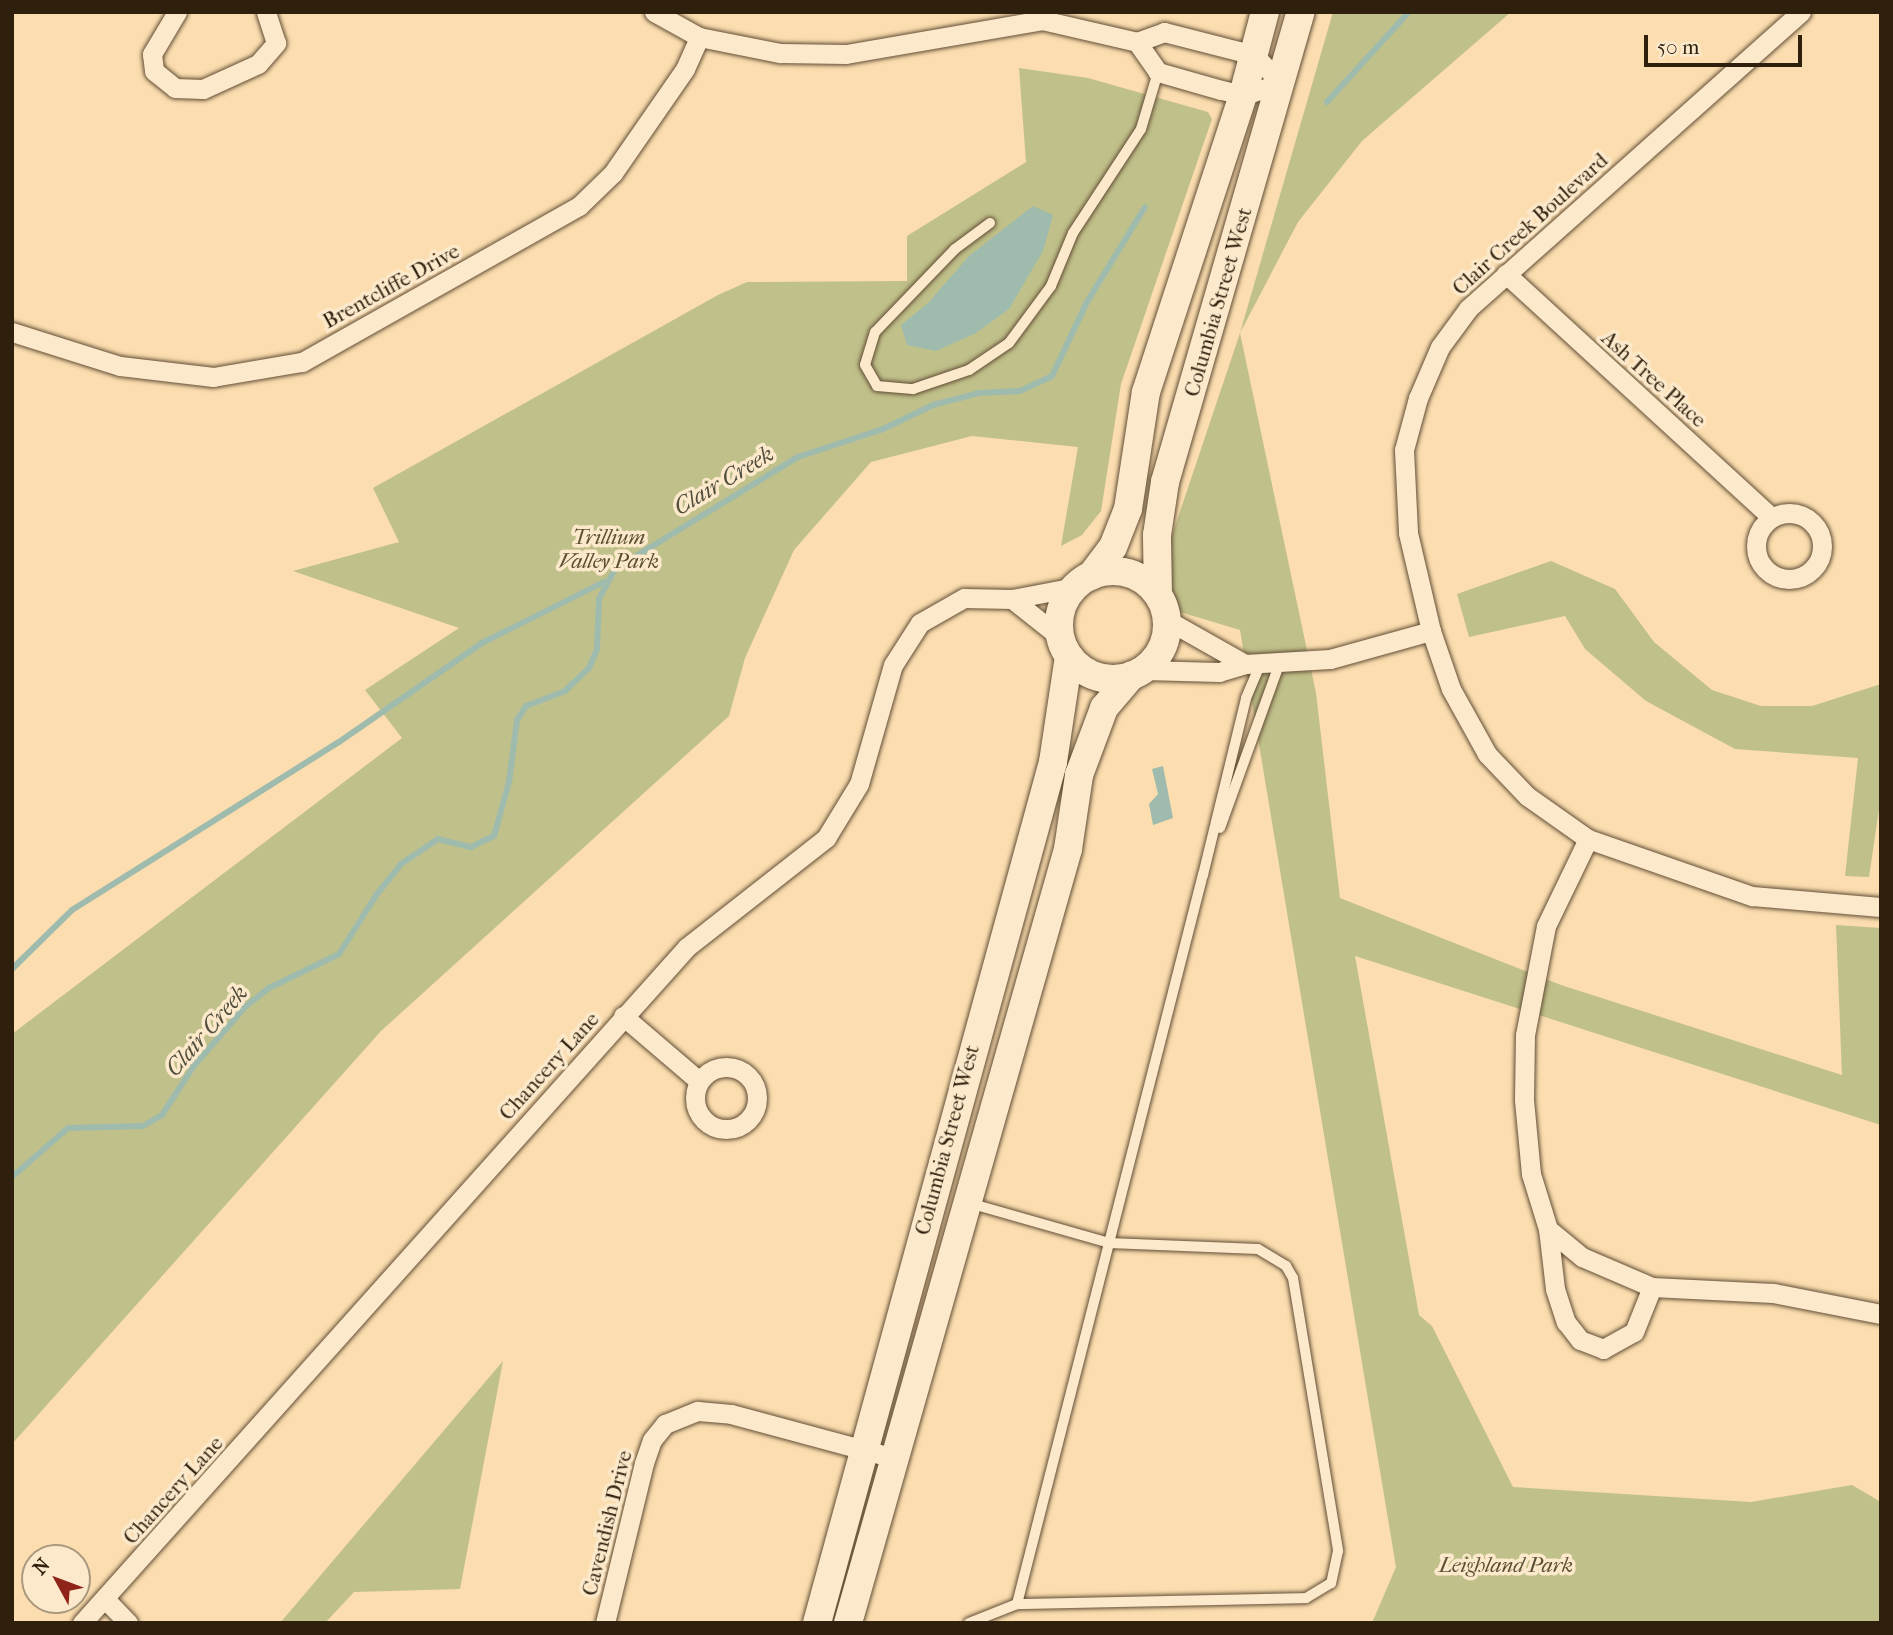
<!DOCTYPE html>
<style>
body{margin:0}
#map{position:relative;width:1893px;height:1635px;overflow:hidden;background:#fbddaf;font-family:"IM FELL French Canon",serif}
div>[style]{position:absolute}
.green>*{inset:0;background:#c0c08a}
.water>*{inset:0;background:#9fbbad}
.stream>*{height:6px;margin:-3px;padding:0 3px;transform-origin:3px;border-radius:3px;background:#9fbbad}
.roads{filter:drop-shadow(0 0 2px #624e36) drop-shadow(0 0 2px #624e36)}
.service>*{height:10px;margin:-5px;padding:0 5px;transform-origin:5px;border-radius:5px;background:#fce9cb}
.minor>*{height:19px;margin:-9.5px;padding:0 9.5px;transform-origin:9.5px;border-radius:9.5px;background:#fce9cb}
.minor>.ring{margin:-9.5px;padding:0;box-sizing:content-box;background:none;border:19px solid #fce9cb;border-radius:50%}
.secondary>*{height:28px;margin:-14px;padding:0 14px;transform-origin:14px;border-radius:14px;background:#fce9cb}
.secondary>.ring{margin:-14px;padding:0;box-sizing:content-box;background:none;border:28px solid #fce9cb;border-radius:50%}
span{translate:-50% -50%;white-space:nowrap;text-align:center;line-height:1.15;-webkit-text-stroke:7px #fce9cb;paint-order:stroke}
.street-label{font-size:21px;color:#2f1f0d}
.park-label{font-size:21px;color:#5a4f32;font-style:italic}
.water-label{font-size:23px;color:#514e3d;font-style:italic}
.frame{position:absolute;inset:0;border:14px solid #2f1f0d;pointer-events:none}
.north{position:absolute;left:21px;top:1544px;width:70px;height:70px;box-sizing:border-box;background:#fce9cb;border:2px solid #aa987f;border-radius:50%;rotate:311deg;font-size:19px;font-weight:700;line-height:28px;text-align:center;color:#2f1f0d}
.north::after{content:'';display:block;margin:auto;width:24px;height:32px;background:#8f2418;clip-path:polygon(50% 0,100% 100%,50% 72%,0 100%)}
.scale{position:absolute;left:1644px;top:35px;width:158px;height:32px;box-sizing:border-box;border:4px solid #2f1f0d;border-top:0;padding-left:9px;font-size:21px;line-height:24px;white-space:nowrap;color:#2f1f0d;-webkit-text-stroke:5px #fce9cb;paint-order:stroke}
</style>
<div id="map">
<div class="green">
<div style="clip-path:polygon(1333px 12px,1511px 12px,1362px 141px,1298px 222px,1240px 333px,1316px 693px,1340px 898px,1561px 985px,1842px 1075px,1836px 925px,1881px 928px,1881px 1125px,1355px 956px,1419px 1315px,1432px 1326px,1513px 1487px,1751px 1502px,1852px 1485px,1881px 1502px,1881px 1623px,1372px 1623px,1396px 1567px,1240px 630px,1170px 609px,1158px 577px,1240px 333px)"></div>
<div style="clip-path:polygon(1019px 68px,1088px 78px,1208px 112px,1212px 119px,1121px 384px,1101px 511px,1082px 535px,1061px 546px,1078px 447px,972px 436px,871px 462px,794px 550px,745px 658px,729px 716px,381px 1031px,12px 1444px,12px 1034px,402px 738px,365px 690px,459px 628px,293px 571px,399px 542px,373px 488px,718px 295px,747px 282px,907px 281px,907px 236px,1026px 162px)"></div>
<div style="clip-path:polygon(1551px 561px,1615px 589px,1654px 642px,1712px 690px,1761px 706px,1812px 706px,1881px 684px,1881px 796px,1869px 877px,1845px 876px,1858px 758px,1735px 749px,1646px 701px,1585px 649px,1565px 616px,1469px 637px,1457px 594px)"></div>
<div style="clip-path:polygon(503px 1361px,460px 1589px,354px 1592px,325px 1623px,280px 1623px)"></div>
</div>
<div class="water">
<div style="clip-path:polygon(1033px 206px,1053px 215px,1043px 251px,1009px 309px,976px 333px,936px 351px,907px 345px,901px 325px,928px 303px,969px 256px)"></div>
<div style="clip-path:polygon(1163px 766px,1173px 818px,1153px 825px,1149px 804px,1158px 794px,1152px 769px)"></div>
</div>
<div class="stream">
<div style="left:1327px;top:102px;width:122px;rotate:-47.7deg"></div>
<div style="left:12px;top:969px;width:84px;rotate:-44.5deg"></div>
<div style="left:72px;top:910px;width:315px;rotate:-32.2deg"></div>
<div style="left:339px;top:742px;width:174px;rotate:-34.7deg"></div>
<div style="left:482px;top:643px;width:136px;rotate:-26.6deg"></div>
<div style="left:12px;top:1177px;width:74px;rotate:-41.2deg"></div>
<div style="left:68px;top:1128px;width:75px;rotate:-1.5deg"></div>
<div style="left:143px;top:1126px;width:22px;rotate:-30deg"></div>
<div style="left:162px;top:1115px;width:57px;rotate:-57.1deg"></div>
<div style="left:193px;top:1067px;width:81px;rotate:-49deg"></div>
<div style="left:246px;top:1006px;width:29px;rotate:-38deg"></div>
<div style="left:269px;top:988px;width:78px;rotate:-25.9deg"></div>
<div style="left:339px;top:954px;width:71px;rotate:-57.7deg"></div>
<div style="left:377px;top:894px;width:38px;rotate:-51deg"></div>
<div style="left:401px;top:864px;width:45px;rotate:-34deg"></div>
<div style="left:438px;top:839px;width:34px;rotate:14deg"></div>
<div style="left:471px;top:847px;width:25px;rotate:-26deg"></div>
<div style="left:494px;top:836px;width:56px;rotate:-74.5deg"></div>
<div style="left:509px;top:782px;width:63px;rotate:-82.6deg"></div>
<div style="left:517px;top:720px;width:17px;rotate:-57deg"></div>
<div style="left:526px;top:706px;width:42px;rotate:-21deg"></div>
<div style="left:565px;top:691px;width:33px;rotate:-44deg"></div>
<div style="left:589px;top:668px;width:21px;rotate:-67deg"></div>
<div style="left:597px;top:649px;width:50px;rotate:-87.7deg"></div>
<div style="left:599px;top:599px;width:34px;rotate:-62deg"></div>
<div style="left:615px;top:569px;width:215px;rotate:-31.5deg"></div>
<div style="left:798px;top:457px;width:89px;rotate:-18.2deg"></div>
<div style="left:883px;top:429px;width:55px;rotate:-25.6deg"></div>
<div style="left:933px;top:405px;width:48px;rotate:-14.6deg"></div>
<div style="left:979px;top:393px;width:41px;rotate:-2.8deg"></div>
<div style="left:1020px;top:391px;width:35px;rotate:-25deg"></div>
<div style="left:1052px;top:376px;width:82px;rotate:-64.7deg"></div>
<div style="left:1087px;top:302px;width:111px;rotate:-58.6deg"></div>
</div>
<div class="roads">
<div class="service">
<div style="left:990px;top:223px;width:44px;rotate:143.4deg"></div>
<div style="left:955px;top:249px;width:115px;rotate:133.9deg"></div>
<div style="left:875px;top:332px;width:34px;rotate:107deg"></div>
<div style="left:865px;top:365px;width:24px;rotate:60deg"></div>
<div style="left:877px;top:386px;width:36px;rotate:5deg"></div>
<div style="left:913px;top:389px;width:59px;rotate:-18.7deg"></div>
<div style="left:969px;top:370px;width:48px;rotate:-34deg"></div>
<div style="left:1009px;top:343px;width:71px;rotate:-53.6deg"></div>
<div style="left:1051px;top:286px;width:57px;rotate:-67.5deg"></div>
<div style="left:1073px;top:233px;width:124px;rotate:-56.8deg"></div>
<div style="left:1141px;top:129px;width:59px;rotate:-73.4deg"></div>
<div style="left:1220px;top:828px;width:173px;rotate:-70.1deg"></div>
<div style="left:969px;top:1203px;width:146px;rotate:15.9deg"></div>
<div style="left:1109px;top:1243px;width:149px;rotate:2.3deg"></div>
<div style="left:1258px;top:1249px;width:33px;rotate:31deg"></div>
<div style="left:1286px;top:1266px;width:14px;rotate:60deg"></div>
<div style="left:1293px;top:1278px;width:277px;rotate:80.6deg"></div>
<div style="left:1338px;top:1551px;width:33px;rotate:102deg"></div>
<div style="left:1331px;top:1583px;width:29px;rotate:149deg"></div>
<div style="left:1306px;top:1598px;width:289px;rotate:178.8deg"></div>
<div style="left:1017px;top:1604px;width:373px;rotate:-75.7deg"></div>
<div style="left:1109px;top:1243px;width:380px;rotate:-75.7deg"></div>
<div style="left:1203px;top:875px;width:182px;rotate:-76.3deg"></div>
<div style="left:1246px;top:698px;width:36px;rotate:-67deg"></div>
<div style="left:969px;top:1623px;width:52px;rotate:-21.6deg"></div>
</div>
<div class="minor">
<div style="left:177px;top:12px;width:49px;rotate:120.8deg"></div>
<div style="left:152px;top:54px;width:17px;rotate:83deg"></div>
<div style="left:154px;top:71px;width:27px;rotate:39deg"></div>
<div style="left:175px;top:88px;width:28px;rotate:2deg"></div>
<div style="left:203px;top:89px;width:60px;rotate:-24.4deg"></div>
<div style="left:258px;top:64px;width:28px;rotate:-49deg"></div>
<div style="left:276px;top:43px;width:33px;rotate:-108deg"></div>
<div style="left:654px;top:12px;width:51px;rotate:29.1deg"></div>
<div style="left:699px;top:37px;width:83px;rotate:11.2deg"></div>
<div style="left:780px;top:53px;width:66px;rotate:0.9deg"></div>
<div style="left:846px;top:54px;width:199px;rotate:-9.8deg"></div>
<div style="left:1042px;top:20px;width:98px;rotate:13deg"></div>
<div style="left:1137px;top:42px;width:29px;rotate:-20deg"></div>
<div style="left:1164px;top:32px;width:93px;rotate:14.3deg"></div>
<div style="left:1254px;top:55px;width:39px;rotate:46deg"></div>
<div style="left:1281px;top:83px;width:40px;rotate:162deg"></div>
<div style="left:1243px;top:95px;width:23px;rotate:-167deg"></div>
<div style="left:1221px;top:90px;width:66px;rotate:-164.1deg"></div>
<div style="left:1158px;top:72px;width:37px;rotate:-125deg"></div>
<div style="left:1801px;top:12px;width:446px;rotate:138.3deg"></div>
<div style="left:1468px;top:309px;width:47px;rotate:126.4deg"></div>
<div style="left:1440px;top:347px;width:56px;rotate:113.3deg"></div>
<div style="left:1418px;top:398px;width:54px;rotate:105.1deg"></div>
<div style="left:1404px;top:450px;width:83px;rotate:87.2deg"></div>
<div style="left:1408px;top:533px;width:101px;rotate:76.8deg"></div>
<div style="left:1431px;top:631px;width:61px;rotate:71deg"></div>
<div style="left:1451px;top:689px;width:74px;rotate:61deg"></div>
<div style="left:1487px;top:754px;width:58px;rotate:46.4deg"></div>
<div style="left:1527px;top:796px;width:75px;rotate:35.2deg"></div>
<div style="left:1588px;top:839px;width:174px;rotate:19.2deg"></div>
<div style="left:1752px;top:896px;width:129px;rotate:4.9deg"></div>
<div style="left:1506px;top:274px;width:360px;rotate:42.5deg"></div>
<div style="left:12px;top:332px;width:113px;rotate:17.5deg"></div>
<div style="left:120px;top:366px;width:94px;rotate:6.7deg"></div>
<div style="left:213px;top:377px;width:90px;rotate:-9.6deg"></div>
<div style="left:302px;top:362px;width:318px;rotate:-29.4deg"></div>
<div style="left:579px;top:206px;width:47px;rotate:-44.1deg"></div>
<div style="left:613px;top:173px;width:126px;rotate:-55.3deg"></div>
<div style="left:685px;top:69px;width:35px;rotate:-66deg"></div>
<div class="ring" style="left:1756px;top:513px;width:47px;height:47px"></div>
<div style="left:1012px;top:599px;width:61px;rotate:38.4deg"></div>
<div style="left:1167px;top:620px;width:90px;rotate:29.4deg"></div>
<div style="left:1143px;top:670px;width:76px;rotate:1.5deg"></div>
<div style="left:1219px;top:672px;width:27px;rotate:-17deg"></div>
<div style="left:1245px;top:664px;width:85px;rotate:-3.4deg"></div>
<div style="left:1330px;top:659px;width:105px;rotate:-15.5deg"></div>
<div style="left:1588px;top:839px;width:97px;rotate:115.8deg"></div>
<div style="left:1546px;top:926px;width:111px;rotate:100.9deg"></div>
<div style="left:1525px;top:1035px;width:65px;rotate:90.9deg"></div>
<div style="left:1524px;top:1100px;width:74px;rotate:84.6deg"></div>
<div style="left:1531px;top:1174px;width:58px;rotate:72.8deg"></div>
<div style="left:1548px;top:1229px;width:44px;rotate:39.5deg"></div>
<div style="left:1582px;top:1257px;width:76px;rotate:23.2deg"></div>
<div style="left:1652px;top:1287px;width:121px;rotate:2.8deg"></div>
<div style="left:1773px;top:1293px;width:110px;rotate:11deg"></div>
<div style="left:623px;top:1016px;width:100px;rotate:40.5deg"></div>
<div class="ring" style="left:695px;top:1067px;width:43px;height:43px"></div>
<div style="left:1548px;top:1229px;width:60px;rotate:83.3deg"></div>
<div style="left:1555px;top:1289px;width:35px;rotate:72deg"></div>
<div style="left:1566px;top:1322px;width:23px;rotate:52deg"></div>
<div style="left:1580px;top:1340px;width:25px;rotate:21deg"></div>
<div style="left:1603px;top:1349px;width:35px;rotate:-29deg"></div>
<div style="left:1634px;top:1332px;width:48px;rotate:-68.2deg"></div>
<div style="left:106px;top:1600px;width:32px;rotate:46deg"></div>
<div style="left:82px;top:1623px;width:907px;rotate:-48.17deg"></div>
<div style="left:687px;top:947px;width:177px;rotate:-38.1deg"></div>
<div style="left:826px;top:838px;width:63px;rotate:-58.6deg"></div>
<div style="left:859px;top:784px;width:124px;rotate:-74.1deg"></div>
<div style="left:893px;top:665px;width:50px;rotate:-57.3deg"></div>
<div style="left:920px;top:623px;width:51px;rotate:-29.6deg"></div>
<div style="left:964px;top:598px;width:48px;rotate:1.2deg"></div>
<div style="left:1012px;top:599px;width:64px;rotate:-10.8deg"></div>
<div style="left:605px;top:1623px;width:165px;rotate:-76.3deg"></div>
<div style="left:644px;top:1463px;width:24px;rotate:-71deg"></div>
<div style="left:652px;top:1440px;width:21px;rotate:-51deg"></div>
<div style="left:665px;top:1424px;width:35px;rotate:-22deg"></div>
<div style="left:698px;top:1411px;width:33px;rotate:5deg"></div>
<div style="left:731px;top:1414px;width:169px;rotate:15.1deg"></div>
</div>
<div class="secondary">
<div class="ring" style="left:1059px;top:571px;width:80px;height:80px"></div>
<div style="left:1091px;top:576px;width:36px;rotate:-53deg"></div>
<div style="left:1113px;top:547px;width:41px;rotate:-68.5deg"></div>
<div style="left:1128px;top:509px;width:118px;rotate:-81.3deg"></div>
<div style="left:1146px;top:392px;width:312px;rotate:-71.9deg"></div>
<div style="left:1243px;top:95px;width:86px;rotate:-75.2deg"></div>
<div style="left:1158px;top:595px;width:60px;rotate:-91deg"></div>
<div style="left:1157px;top:535px;width:54px;rotate:-81.4deg"></div>
<div style="left:1165px;top:482px;width:489px;rotate:-73.9deg"></div>
<div style="left:817px;top:1623px;width:893px;rotate:-74.67deg"></div>
<div style="left:1053px;top:762px;width:107px;rotate:-81.4deg"></div>
<div style="left:848px;top:1623px;width:805px;rotate:-74.13deg"></div>
<div style="left:1068px;top:849px;width:75px;rotate:-81.5deg"></div>
<div style="left:1079px;top:775px;width:72px;rotate:-69.5deg"></div>
<div style="left:1104px;top:708px;width:43px;rotate:-49.7deg"></div>
</div>
</div>
<div class="street-label">
<span style="left:1530px;top:224px;rotate:-42deg">Clair Creek Boulevard</span>
<span style="left:391px;top:286px;rotate:-29deg">Brentcliffe Drive</span>
<span style="left:1218px;top:302px;rotate:-74deg">Columbia Street West</span>
<span style="left:1654px;top:379px;rotate:42deg">Ash Tree Place</span>
<span style="left:549px;top:1066px;rotate:-48deg">Chancery Lane</span>
<span style="left:947px;top:1140px;rotate:-75deg">Columbia Street West</span>
<span style="left:173px;top:1490px;rotate:-48deg">Chancery Lane</span>
<span style="left:607px;top:1523px;rotate:-76deg">Cavendish Drive</span>
</div>
<div class="park-label">
<span style="left:609px;top:549px">Trillium<br>Valley Park</span>
<span style="left:1506px;top:1565px">Leighland Park</span>
</div>
<div class="water-label">
<span style="left:724px;top:481px;rotate:-31deg">Clair Creek</span>
<span style="left:207px;top:1031px;rotate:-49deg">Clair Creek</span>
</div>
<div class="frame"></div>
<div class="north">N</div>
<div class="scale">50 m</div>
</div>
